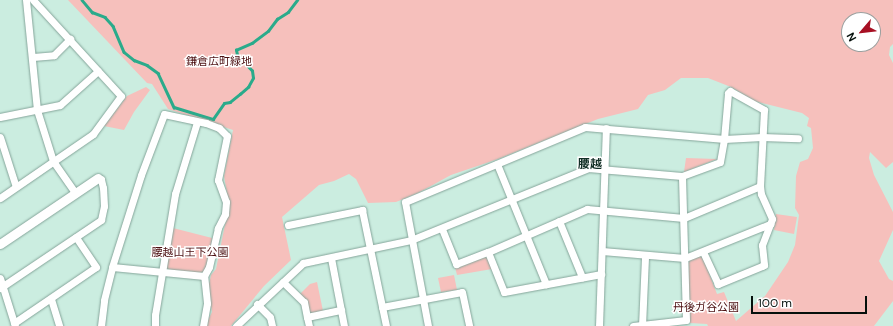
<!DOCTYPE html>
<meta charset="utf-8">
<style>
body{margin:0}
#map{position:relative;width:893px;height:326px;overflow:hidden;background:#cbede0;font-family:"DM Sans","Noto Sans JP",sans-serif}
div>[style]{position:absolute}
.green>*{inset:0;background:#f6c0bc}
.stream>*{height:2.5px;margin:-1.25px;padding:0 1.25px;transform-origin:1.25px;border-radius:1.25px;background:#2aab8b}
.roads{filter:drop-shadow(0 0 1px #85a59a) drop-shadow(0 0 1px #85a59a)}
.minor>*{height:7px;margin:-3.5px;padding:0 3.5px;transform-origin:3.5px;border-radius:3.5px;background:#fff}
.tertiary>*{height:9px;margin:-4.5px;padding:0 4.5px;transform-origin:4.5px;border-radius:4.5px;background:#fff}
span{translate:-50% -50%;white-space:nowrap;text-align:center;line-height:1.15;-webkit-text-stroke:3px #fff;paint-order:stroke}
.park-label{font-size:11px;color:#4c1012}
.neighbourhood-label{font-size:12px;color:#133027;font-weight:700}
.north{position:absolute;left:841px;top:12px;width:40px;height:40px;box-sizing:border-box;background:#fff;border:1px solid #9b9f9e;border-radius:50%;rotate:242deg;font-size:11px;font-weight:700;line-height:16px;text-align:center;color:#05100c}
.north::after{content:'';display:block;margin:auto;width:14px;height:18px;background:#a71023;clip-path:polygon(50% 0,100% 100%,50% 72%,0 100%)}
.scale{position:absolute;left:751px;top:296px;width:116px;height:18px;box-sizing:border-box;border:2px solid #05100c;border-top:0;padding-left:5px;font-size:12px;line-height:14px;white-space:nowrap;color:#05100c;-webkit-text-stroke:3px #fff;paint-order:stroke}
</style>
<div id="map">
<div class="green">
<div style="clip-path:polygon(evenodd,68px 0,893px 0,893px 44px,890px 47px,889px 55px,893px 63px,893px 162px,886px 168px,870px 152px,869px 158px,874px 175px,893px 212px,893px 230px,879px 261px,889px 279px,893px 281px,893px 301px,874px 326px,708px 326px,707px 324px,690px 323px,688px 263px,691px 259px,700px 256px,703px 257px,717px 294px,724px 292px,736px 321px,765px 296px,788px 262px,795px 245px,799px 215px,795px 208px,796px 176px,800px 162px,808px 159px,813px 148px,811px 128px,807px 126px,809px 118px,802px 113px,754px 101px,731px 87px,708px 78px,681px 78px,665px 90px,648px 95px,638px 109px,598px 119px,498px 159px,451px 175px,418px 193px,396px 202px,368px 203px,356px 179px,349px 174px,334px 181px,319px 185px,282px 217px,291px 260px,264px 286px,231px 326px,205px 326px,212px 312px,208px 289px,211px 275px,216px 269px,229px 205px,224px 176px,233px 130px,168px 109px,152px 84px,147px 83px,68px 0,849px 20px,873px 20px,873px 44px,849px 44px,849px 20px)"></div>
<div style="clip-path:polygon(146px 87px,150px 90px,134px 112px,124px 130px,104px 126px,127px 96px)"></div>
<div style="clip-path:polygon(686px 158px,717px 159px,684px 172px)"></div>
<div style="clip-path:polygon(776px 214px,797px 217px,794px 234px,774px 230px)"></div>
<div style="clip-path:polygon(173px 228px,212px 238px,211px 253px,204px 271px,201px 273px,169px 270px,166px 267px)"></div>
<div style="clip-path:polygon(484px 256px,487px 258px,492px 269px,457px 275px,455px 267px)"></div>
<div style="clip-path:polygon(454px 275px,457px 290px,441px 292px,438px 278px)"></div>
<div style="clip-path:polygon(317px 282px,323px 311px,312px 314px,309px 311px,300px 294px,310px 284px)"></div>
</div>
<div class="stream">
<div style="left:82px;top:0;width:16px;rotate:50deg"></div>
<div style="left:92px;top:12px;width:14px;rotate:21deg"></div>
<div style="left:105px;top:17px;width:12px;rotate:48deg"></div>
<div style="left:113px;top:26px;width:28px;rotate:67deg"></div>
<div style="left:124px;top:52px;width:13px;rotate:39deg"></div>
<div style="left:134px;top:60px;width:14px;rotate:21deg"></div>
<div style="left:147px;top:65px;width:14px;rotate:36deg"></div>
<div style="left:158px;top:73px;width:38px;rotate:65deg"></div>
<div style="left:174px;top:107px;width:41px;rotate:17.1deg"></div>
<div style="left:213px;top:119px;width:19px;rotate:-55deg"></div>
<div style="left:224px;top:103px;width:6px;rotate:-9deg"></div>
<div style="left:230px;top:102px;width:13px;rotate:-39deg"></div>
<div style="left:240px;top:94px;width:11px;rotate:-41deg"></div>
<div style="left:248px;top:87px;width:10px;rotate:-61deg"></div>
<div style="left:253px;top:78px;width:7px;rotate:-98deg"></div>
<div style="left:252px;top:71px;width:22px;rotate:-133deg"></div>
<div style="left:237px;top:55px;width:5px;rotate:-101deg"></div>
<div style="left:236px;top:50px;width:17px;rotate:-24deg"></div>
<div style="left:252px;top:43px;width:20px;rotate:-37deg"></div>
<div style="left:268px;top:31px;width:15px;rotate:-53deg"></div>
<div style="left:277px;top:19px;width:13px;rotate:-32deg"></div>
<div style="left:288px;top:12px;width:15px;rotate:-53deg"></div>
</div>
<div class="roads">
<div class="minor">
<div style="left:26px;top:0;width:111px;rotate:84.3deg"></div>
<div style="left:37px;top:110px;width:53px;rotate:72.6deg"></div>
<div style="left:53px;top:161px;width:39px;rotate:55deg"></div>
<div style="left:33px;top:57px;width:21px;rotate:-5deg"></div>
<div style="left:54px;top:55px;width:23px;rotate:-45deg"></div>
<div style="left:0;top:117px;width:61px;rotate:-11.3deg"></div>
<div style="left:60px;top:105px;width:51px;rotate:-41.8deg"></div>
<div style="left:0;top:137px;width:52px;rotate:72.3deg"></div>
<div style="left:497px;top:164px;width:130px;rotate:67.8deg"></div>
<div style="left:0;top:198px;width:113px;rotate:-34.5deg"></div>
<div style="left:93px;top:134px;width:47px;rotate:-53.6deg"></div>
<div style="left:121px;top:96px;width:130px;rotate:-132.5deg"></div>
<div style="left:559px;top:221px;width:61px;rotate:67.7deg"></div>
<div style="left:288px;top:225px;width:76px;rotate:-11.5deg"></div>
<div style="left:362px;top:210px;width:118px;rotate:78.3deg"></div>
<div style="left:442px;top:229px;width:38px;rotate:68deg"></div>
<div style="left:456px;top:264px;width:34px;rotate:-21deg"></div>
<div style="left:488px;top:252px;width:43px;rotate:68.2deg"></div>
<div style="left:504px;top:292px;width:99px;rotate:-10.5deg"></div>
<div style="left:602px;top:251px;width:83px;rotate:4.8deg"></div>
<div style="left:685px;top:258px;width:92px;rotate:-21.8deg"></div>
<div style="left:488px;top:252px;width:108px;rotate:-23.5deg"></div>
<div style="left:587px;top:209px;width:97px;rotate:5.3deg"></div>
<div style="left:684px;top:218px;width:82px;rotate:-22.8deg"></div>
<div style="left:331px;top:258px;width:69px;rotate:79.2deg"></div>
<div style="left:0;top:278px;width:50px;rotate:72.6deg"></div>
<div style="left:283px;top:282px;width:29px;rotate:44deg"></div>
<div style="left:304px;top:302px;width:15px;rotate:79deg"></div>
<div style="left:0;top:288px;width:122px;rotate:-34deg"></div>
<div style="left:101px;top:220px;width:14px;rotate:-78deg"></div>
<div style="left:104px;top:206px;width:18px;rotate:-93deg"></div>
<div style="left:103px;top:188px;width:9px;rotate:-103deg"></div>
<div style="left:101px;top:179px;width:3px;rotate:-162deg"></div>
<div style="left:51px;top:299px;width:28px;rotate:73deg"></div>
<div style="left:257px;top:304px;width:18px;rotate:45deg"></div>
<div style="left:270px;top:317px;width:9px;rotate:77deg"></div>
<div style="left:382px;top:307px;width:81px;rotate:-10.6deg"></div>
<div style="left:462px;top:292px;width:35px;rotate:78deg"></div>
<div style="left:14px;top:323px;width:99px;rotate:-34.3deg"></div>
<div style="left:96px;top:267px;width:36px;rotate:-124deg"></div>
<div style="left:101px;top:326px;width:26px;rotate:-83deg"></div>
<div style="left:104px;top:300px;width:34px;rotate:-76deg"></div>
<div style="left:112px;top:267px;width:96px;rotate:-72.5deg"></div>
<div style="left:141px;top:175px;width:65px;rotate:-69.3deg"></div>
<div style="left:164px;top:114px;width:43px;rotate:12.1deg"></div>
<div style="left:206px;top:123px;width:14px;rotate:21deg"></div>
<div style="left:219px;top:128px;width:11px;rotate:45deg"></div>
<div style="left:227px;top:136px;width:45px;rotate:101.6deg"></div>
<div style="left:218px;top:180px;width:23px;rotate:70deg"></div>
<div style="left:226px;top:202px;width:12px;rotate:95deg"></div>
<div style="left:225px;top:214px;width:16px;rotate:117deg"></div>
<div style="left:218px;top:228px;width:40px;rotate:103deg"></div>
<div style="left:209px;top:267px;width:10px;rotate:119deg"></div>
<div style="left:204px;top:276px;width:92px;rotate:-174.4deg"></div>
<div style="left:155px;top:326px;width:11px;rotate:-90deg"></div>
<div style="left:155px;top:315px;width:123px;rotate:-80.6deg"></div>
<div style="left:175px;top:194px;width:75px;rotate:-73deg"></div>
<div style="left:203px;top:326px;width:23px;rotate:-80deg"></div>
<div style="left:207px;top:303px;width:27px;rotate:-96deg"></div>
<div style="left:236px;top:326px;width:92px;rotate:-43.2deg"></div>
<div style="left:303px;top:263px;width:110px;rotate:-12deg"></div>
<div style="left:411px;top:240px;width:191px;rotate:-22.1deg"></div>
<div style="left:588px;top:168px;width:94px;rotate:4.9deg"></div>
<div style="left:682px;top:176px;width:40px;rotate:-20.2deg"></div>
<div style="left:720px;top:162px;width:23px;rotate:-80deg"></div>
<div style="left:724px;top:139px;width:46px;rotate:-85deg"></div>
<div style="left:728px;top:93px;width:3px;rotate:-45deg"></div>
<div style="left:730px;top:91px;width:39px;rotate:29deg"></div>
<div style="left:764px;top:110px;width:76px;rotate:93deg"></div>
<div style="left:760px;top:186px;width:8px;rotate:83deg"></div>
<div style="left:761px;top:194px;width:27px;rotate:66deg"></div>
<div style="left:772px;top:219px;width:28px;rotate:111deg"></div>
<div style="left:762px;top:245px;width:20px;rotate:84deg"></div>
<div style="left:764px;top:265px;width:2px;rotate:153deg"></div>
<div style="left:762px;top:266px;width:48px;rotate:157.8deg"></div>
<div style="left:718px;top:284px;width:35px;rotate:-115deg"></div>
<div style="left:309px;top:326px;width:9px;rotate:-103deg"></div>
<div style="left:307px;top:317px;width:35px;rotate:-12deg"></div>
<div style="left:428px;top:326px;width:126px;rotate:-100.5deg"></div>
<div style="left:405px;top:202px;width:195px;rotate:-22.6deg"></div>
<div style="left:585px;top:127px;width:140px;rotate:4.9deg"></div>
<div style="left:724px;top:139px;width:38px;rotate:-3deg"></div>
<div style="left:762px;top:137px;width:36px;rotate:2deg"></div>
<div style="left:599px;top:326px;width:198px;rotate:-88deg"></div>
<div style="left:633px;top:326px;width:53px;rotate:-6.5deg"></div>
<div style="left:686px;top:320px;width:144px;rotate:-91.6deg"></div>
<div style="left:642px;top:326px;width:70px;rotate:-87.5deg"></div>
</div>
<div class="tertiary">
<div style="left:0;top:244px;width:118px;rotate:-34deg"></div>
</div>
</div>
<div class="park-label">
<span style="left:219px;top:61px">鎌倉広町緑地</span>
<span style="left:190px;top:252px">腰越山王下公園</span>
<span style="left:706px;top:307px">丹後ガ谷公園</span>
</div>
<div class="neighbourhood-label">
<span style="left:590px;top:165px">腰越</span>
</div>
<div class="north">N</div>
<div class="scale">100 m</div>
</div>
